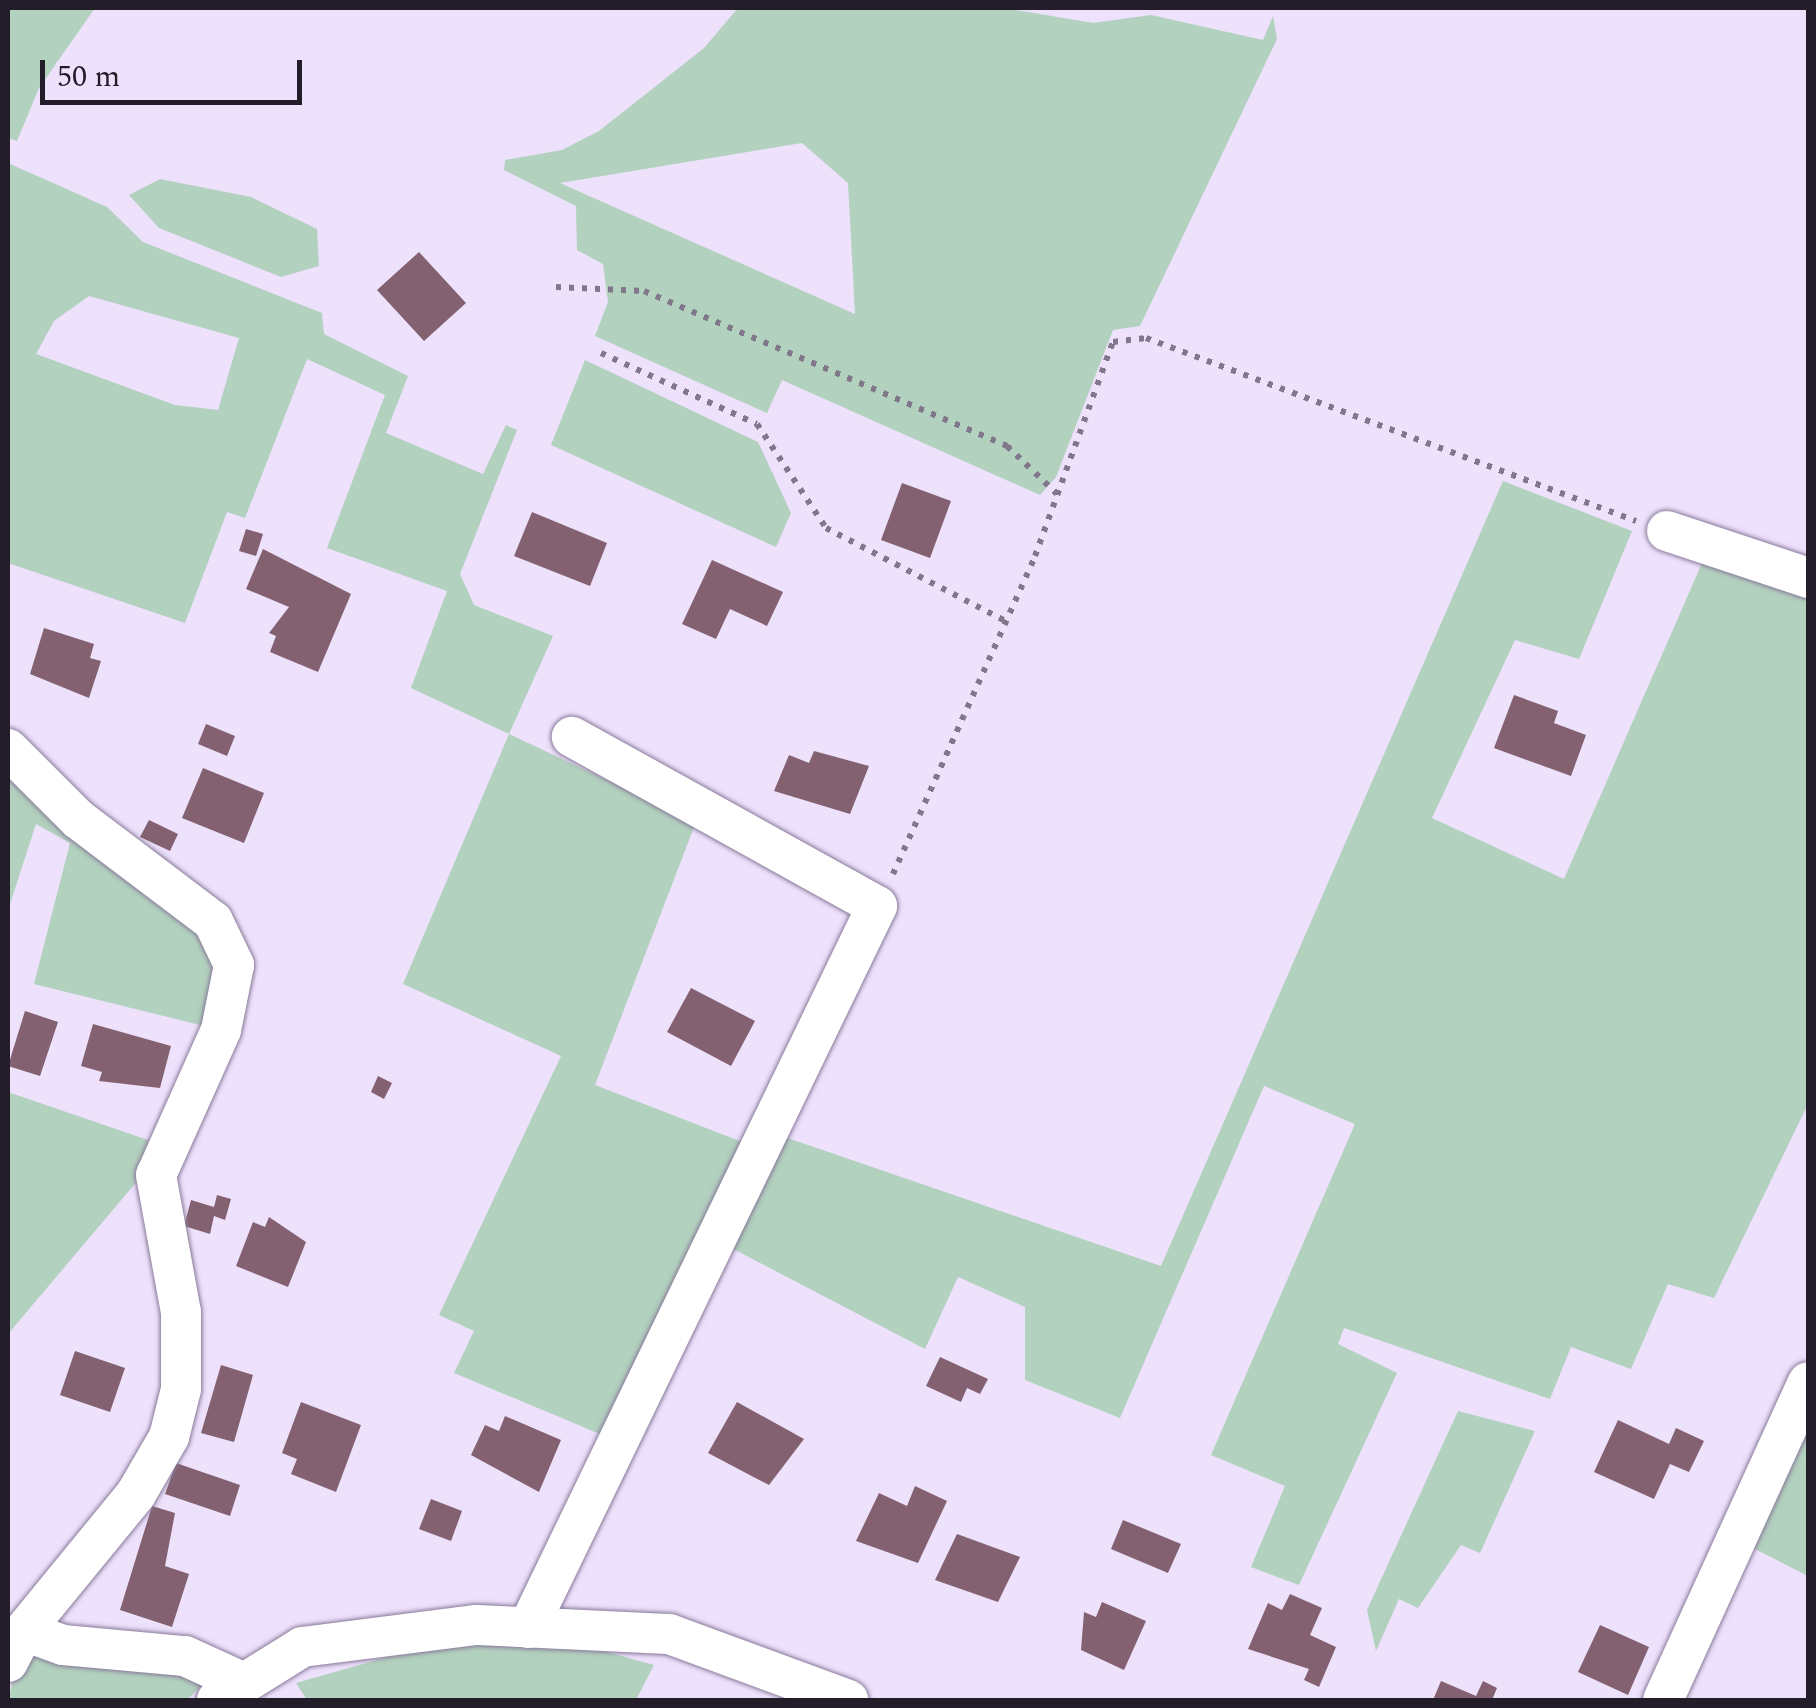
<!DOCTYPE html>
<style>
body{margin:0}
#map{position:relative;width:1816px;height:1708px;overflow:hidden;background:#ede1fc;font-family:Spectral,serif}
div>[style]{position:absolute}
.green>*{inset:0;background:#b2d1be}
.building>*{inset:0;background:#836170}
.path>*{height:6px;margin-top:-3px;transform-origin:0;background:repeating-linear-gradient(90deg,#80778a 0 5px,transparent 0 13px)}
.roads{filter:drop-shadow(0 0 2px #887a99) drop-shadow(0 0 2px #887a99)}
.minor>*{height:40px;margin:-20px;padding:0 20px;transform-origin:20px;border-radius:20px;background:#fff}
span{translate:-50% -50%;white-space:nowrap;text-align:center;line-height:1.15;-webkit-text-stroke:8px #ede1fc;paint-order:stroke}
.frame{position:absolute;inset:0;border:10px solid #231d2a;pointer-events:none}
.scale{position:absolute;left:40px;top:60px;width:262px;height:45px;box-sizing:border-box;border:5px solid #231d2a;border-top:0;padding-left:12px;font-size:30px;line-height:35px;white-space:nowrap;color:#231d2a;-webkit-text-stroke:8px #ede1fc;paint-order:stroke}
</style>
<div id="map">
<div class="green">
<div style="clip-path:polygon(8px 8px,95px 8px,39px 88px,17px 141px,8px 138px)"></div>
<div style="clip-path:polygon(evenodd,738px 8px,1004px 8px,1093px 23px,1151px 15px,1263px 40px,1273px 16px,1277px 39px,1140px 326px,1113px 330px,1056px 477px,1040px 495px,782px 380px,767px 413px,595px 336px,608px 302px,603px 264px,577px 250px,576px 206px,504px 170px,505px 160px,562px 150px,599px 131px,704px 48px,738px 8px,802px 143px,848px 183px,855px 314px,560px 183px,802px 143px)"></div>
<div style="clip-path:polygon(evenodd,8px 163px,107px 207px,143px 242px,322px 313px,324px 334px,408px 376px,386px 433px,483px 474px,506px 425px,517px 430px,460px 574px,474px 605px,553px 636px,509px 734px,696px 822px,595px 1085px,750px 1145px,607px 1437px,454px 1373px,474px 1331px,439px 1315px,561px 1056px,403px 984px,509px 734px,411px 688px,447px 591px,327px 548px,385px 395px,307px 359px,245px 518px,227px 512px,185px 623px,8px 563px,8px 163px,89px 296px,239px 338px,218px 410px,175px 405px,36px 354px,54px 321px,89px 296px)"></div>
<div style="clip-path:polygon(160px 179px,251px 197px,317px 229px,319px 266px,281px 277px,159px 228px,129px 195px)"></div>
<div style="clip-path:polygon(585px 360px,758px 442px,791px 513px,776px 547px,551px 445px)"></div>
<div style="clip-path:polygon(1503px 481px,1632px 531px,1579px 659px,1515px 640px,1432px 818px,1564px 879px,1706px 554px,1808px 584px,1808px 1104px,1714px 1298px,1668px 1284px,1631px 1369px,1571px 1347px,1550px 1399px,1344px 1328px,1338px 1344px,1397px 1373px,1299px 1585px,1251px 1567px,1285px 1486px,1211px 1455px,1355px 1124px,1264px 1086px,1120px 1418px,1025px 1380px,1025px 1307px,958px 1277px,925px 1349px,718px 1241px,773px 1133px,1161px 1266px)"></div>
<div style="clip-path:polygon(8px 763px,199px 922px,216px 967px,204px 1026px,34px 984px,70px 843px,36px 824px,8px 910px)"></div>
<div style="clip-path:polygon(8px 1092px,148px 1140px,150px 1166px,8px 1334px)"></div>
<div style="clip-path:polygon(1808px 1403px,1808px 1576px,1743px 1543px)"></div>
<div style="clip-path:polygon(1458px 1411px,1535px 1431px,1480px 1553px,1461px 1545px,1418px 1608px,1399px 1599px,1376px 1651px,1367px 1610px)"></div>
<div style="clip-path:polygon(512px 1639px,578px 1644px,654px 1665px,636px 1700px,307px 1700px,296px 1683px,426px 1646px)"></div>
<div style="clip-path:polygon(40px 1655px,151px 1665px,203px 1684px,187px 1700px,8px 1700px,16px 1669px)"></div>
</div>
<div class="building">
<div style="clip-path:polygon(419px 252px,466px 303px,424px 341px,377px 290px)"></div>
<div style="clip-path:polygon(902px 483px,951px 501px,930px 558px,881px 540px)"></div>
<div style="clip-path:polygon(532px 512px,607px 543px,590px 586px,514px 556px)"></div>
<div style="clip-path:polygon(246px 529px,263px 534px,256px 556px,239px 551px)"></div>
<div style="clip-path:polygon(263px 549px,351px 594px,318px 672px,270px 652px,276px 636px,269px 633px,289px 607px,246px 589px)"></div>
<div style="clip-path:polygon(712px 560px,783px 592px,767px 626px,730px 609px,716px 639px,682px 624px)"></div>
<div style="clip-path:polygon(44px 628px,94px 644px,90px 658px,101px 661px,89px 698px,30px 674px)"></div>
<div style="clip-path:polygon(1514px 695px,1558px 711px,1554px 723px,1586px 735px,1571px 776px,1494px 748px)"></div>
<div style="clip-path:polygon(206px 724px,235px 736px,227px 756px,198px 744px)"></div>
<div style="clip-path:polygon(814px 751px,869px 766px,850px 814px,774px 791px,789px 755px,809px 763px)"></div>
<div style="clip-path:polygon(203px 768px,264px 793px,244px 843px,182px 818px)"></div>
<div style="clip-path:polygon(149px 820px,178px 834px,170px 851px,140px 837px)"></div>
<div style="clip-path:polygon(691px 988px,755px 1021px,731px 1066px,667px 1032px)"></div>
<div style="clip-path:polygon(25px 1011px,58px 1022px,40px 1076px,8px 1066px)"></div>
<div style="clip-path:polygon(93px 1024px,171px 1046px,160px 1088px,99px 1081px,102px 1072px,81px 1066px)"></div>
<div style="clip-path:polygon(378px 1076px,392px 1083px,384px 1099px,371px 1092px)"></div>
<div style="clip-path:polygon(217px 1195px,231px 1199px,225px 1220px,214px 1216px,210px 1234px,184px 1226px,191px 1200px,214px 1207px)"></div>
<div style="clip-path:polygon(269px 1217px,306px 1242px,288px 1287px,236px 1266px,253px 1222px,265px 1227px)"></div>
<div style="clip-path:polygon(75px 1351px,125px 1368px,110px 1412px,60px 1395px)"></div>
<div style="clip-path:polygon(940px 1357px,988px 1379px,980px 1394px,967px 1388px,961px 1402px,926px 1386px)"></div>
<div style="clip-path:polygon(221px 1365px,253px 1375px,234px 1442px,201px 1433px)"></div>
<div style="clip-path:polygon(301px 1402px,361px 1425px,336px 1492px,291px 1474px,297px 1459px,282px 1453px)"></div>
<div style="clip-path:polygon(737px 1402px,804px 1439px,769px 1485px,708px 1453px)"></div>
<div style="clip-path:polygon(505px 1416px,561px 1440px,539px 1492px,471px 1455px,485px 1425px,499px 1431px)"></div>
<div style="clip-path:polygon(1618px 1420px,1669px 1444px,1676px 1428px,1704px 1441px,1689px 1472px,1670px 1464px,1654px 1499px,1594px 1472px)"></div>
<div style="clip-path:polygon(176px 1463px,240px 1485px,230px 1516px,165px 1494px)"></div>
<div style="clip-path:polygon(915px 1486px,947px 1501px,918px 1563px,856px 1541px,879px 1493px,907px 1506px)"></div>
<div style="clip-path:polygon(431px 1499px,462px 1511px,451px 1541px,419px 1529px)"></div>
<div style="clip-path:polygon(152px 1506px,175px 1513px,165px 1566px,189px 1574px,172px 1627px,120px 1610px)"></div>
<div style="clip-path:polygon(1123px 1520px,1181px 1544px,1168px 1573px,1111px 1549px)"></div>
<div style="clip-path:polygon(957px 1534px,1020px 1557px,998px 1602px,935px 1580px)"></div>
<div style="clip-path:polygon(1290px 1594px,1322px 1608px,1310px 1635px,1336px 1647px,1319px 1687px,1304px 1680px,1309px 1669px,1248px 1649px,1268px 1603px,1282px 1610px)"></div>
<div style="clip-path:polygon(1102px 1602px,1146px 1621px,1124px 1670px,1081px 1650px,1084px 1612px,1096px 1617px)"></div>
<div style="clip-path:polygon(1600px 1625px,1649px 1647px,1628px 1695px,1578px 1672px)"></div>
<div style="clip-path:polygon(1441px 1681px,1476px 1696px,1483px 1681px,1497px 1688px,1492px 1700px,1433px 1700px)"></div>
</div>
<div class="path">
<div style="left:556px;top:287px;width:88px;rotate:2.6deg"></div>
<div style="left:644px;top:291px;width:395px;rotate:23.1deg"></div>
<div style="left:1007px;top:446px;width:69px;rotate:43.8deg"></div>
<div style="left:601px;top:353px;width:171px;rotate:24.5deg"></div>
<div style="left:757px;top:424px;width:125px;rotate:56.4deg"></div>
<div style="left:826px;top:528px;width:204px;rotate:27.4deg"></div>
<div style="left:893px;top:874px;width:348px;rotate:-65.9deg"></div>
<div style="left:1035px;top:556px;width:228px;rotate:-70deg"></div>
<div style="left:1113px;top:342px;width:33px;rotate:-7deg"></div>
<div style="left:1146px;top:338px;width:523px;rotate:20.48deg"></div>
</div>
<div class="roads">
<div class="minor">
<div style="left:1667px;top:531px;width:149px;rotate:18.4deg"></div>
<div style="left:8px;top:749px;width:99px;rotate:45deg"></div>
<div style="left:78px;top:819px;width:169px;rotate:37.1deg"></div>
<div style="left:213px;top:921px;width:49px;rotate:64.5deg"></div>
<div style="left:234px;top:965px;width:66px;rotate:101.3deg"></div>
<div style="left:221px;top:1030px;width:159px;rotate:114.1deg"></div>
<div style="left:156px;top:1175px;width:139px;rotate:79.7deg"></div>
<div style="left:181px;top:1312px;width:77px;rotate:90deg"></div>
<div style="left:181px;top:1389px;width:49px;rotate:104deg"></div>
<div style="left:169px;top:1437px;width:66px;rotate:120.1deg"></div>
<div style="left:136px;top:1494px;width:177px;rotate:129.3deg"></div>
<div style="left:528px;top:1628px;width:802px;rotate:-64.2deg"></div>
<div style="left:877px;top:906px;width:349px;rotate:-151deg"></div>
<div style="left:8px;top:1662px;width:35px;rotate:-63deg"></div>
<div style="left:24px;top:1631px;width:41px;rotate:19.7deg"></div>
<div style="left:63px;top:1645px;width:122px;rotate:5.2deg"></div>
<div style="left:185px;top:1656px;width:65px;rotate:24.6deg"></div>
<div style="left:217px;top:1700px;width:100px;rotate:-31.9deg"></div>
<div style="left:302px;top:1647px;width:176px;rotate:-7.2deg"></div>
<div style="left:477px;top:1625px;width:192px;rotate:2.7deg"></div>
<div style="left:669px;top:1634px;width:191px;rotate:20.2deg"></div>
<div style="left:1663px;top:1700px;width:349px;rotate:-65.5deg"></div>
</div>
</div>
<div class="frame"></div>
<div class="scale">50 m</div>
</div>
